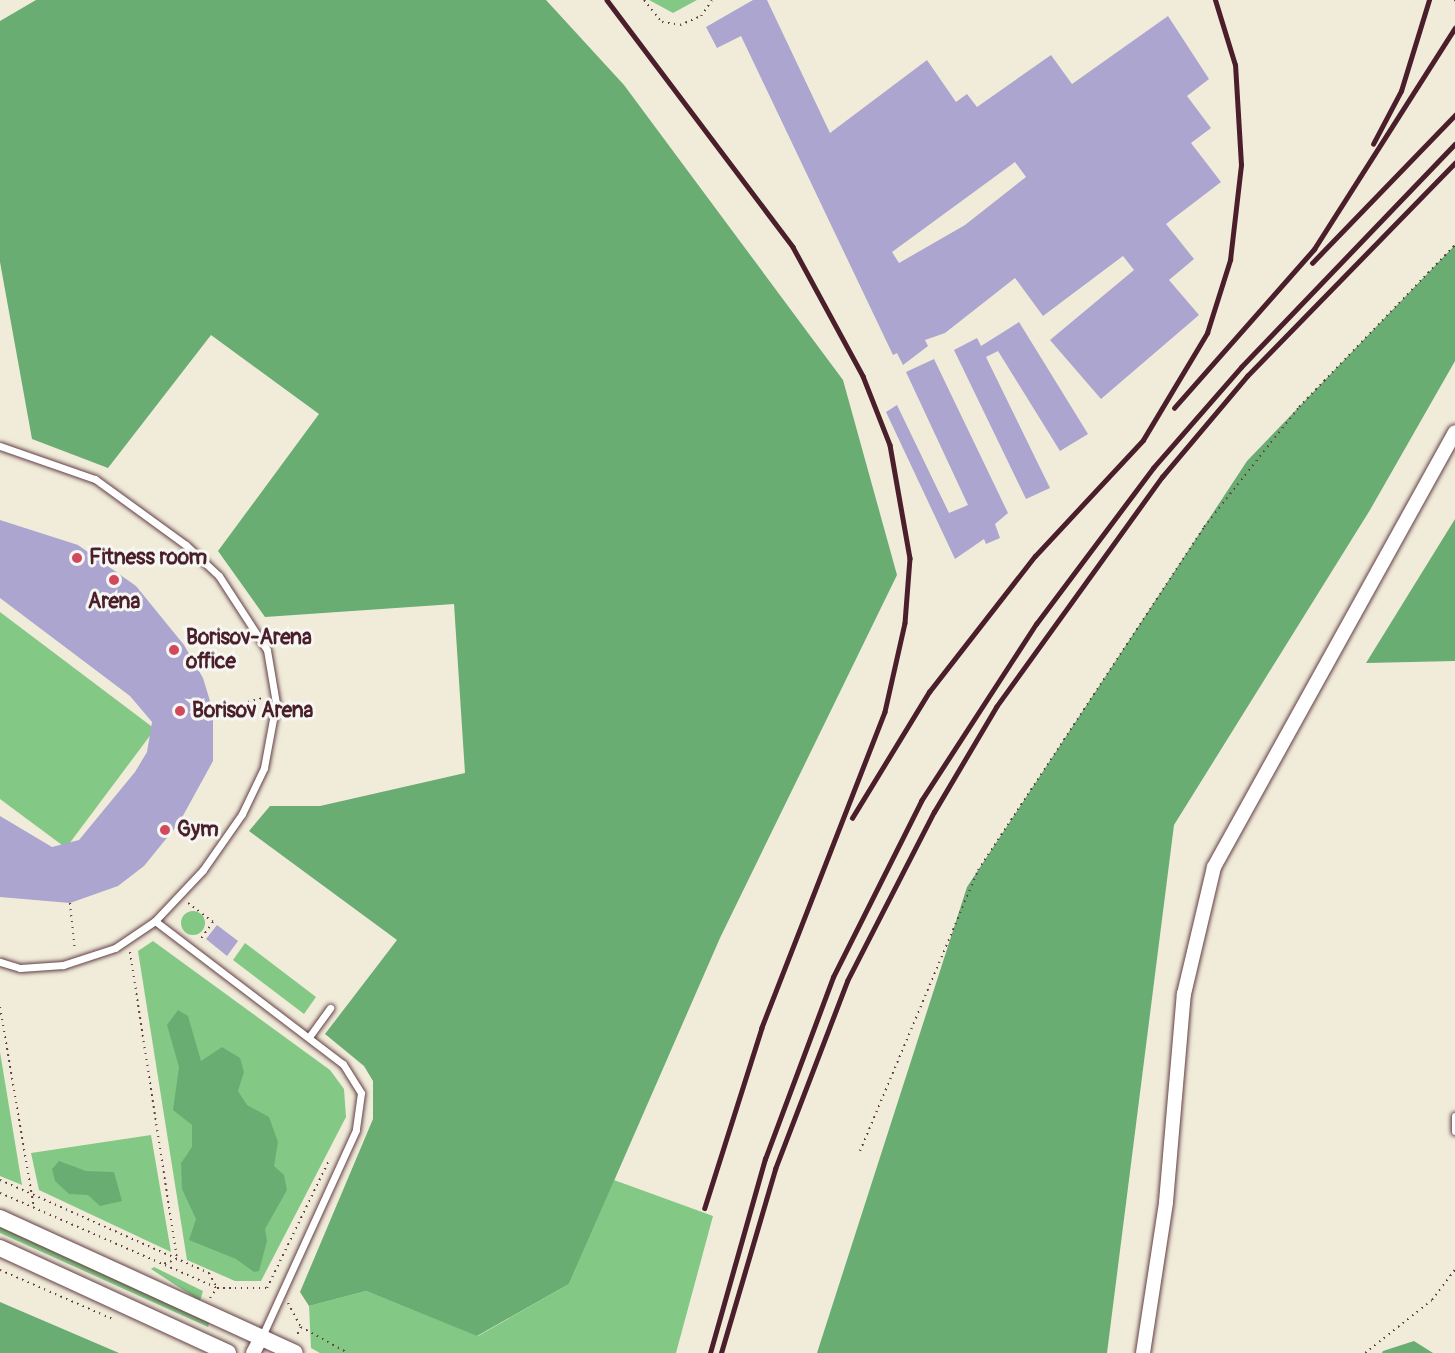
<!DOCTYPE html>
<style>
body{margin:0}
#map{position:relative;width:1455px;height:1353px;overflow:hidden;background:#f1ecda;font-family:Pangolin,sans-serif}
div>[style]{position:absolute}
.green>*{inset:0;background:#83c985}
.round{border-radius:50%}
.forest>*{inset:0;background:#6aad72}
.building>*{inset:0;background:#aba5d0}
.path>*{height:2px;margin-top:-1px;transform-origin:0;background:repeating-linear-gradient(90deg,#633e45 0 1.5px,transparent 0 6px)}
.roads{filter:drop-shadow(0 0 2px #633e45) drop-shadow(0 0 2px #633e45)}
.service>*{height:7px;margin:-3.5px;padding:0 3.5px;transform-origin:3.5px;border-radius:3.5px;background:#fff}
.minor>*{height:14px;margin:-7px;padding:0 7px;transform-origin:7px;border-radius:7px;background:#fff}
.tertiary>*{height:16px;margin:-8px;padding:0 8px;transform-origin:8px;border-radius:8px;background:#fff}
.rail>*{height:4.5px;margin:-2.25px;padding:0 2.25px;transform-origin:2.25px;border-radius:2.25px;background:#4a1f2b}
.dots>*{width:16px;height:16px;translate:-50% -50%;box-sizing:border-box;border:3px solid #f6f6f2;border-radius:50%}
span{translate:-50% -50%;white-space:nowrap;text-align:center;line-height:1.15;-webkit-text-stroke:6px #f6f6f2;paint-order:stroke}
.poi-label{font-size:21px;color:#4a1f2b;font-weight:700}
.left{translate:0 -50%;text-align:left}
</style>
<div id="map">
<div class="green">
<div style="clip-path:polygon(649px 0,697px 0,673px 13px)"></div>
<div style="clip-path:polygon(0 612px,155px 729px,66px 848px,0 799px)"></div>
<div class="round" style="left:181px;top:911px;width:24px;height:24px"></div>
<div style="clip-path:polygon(153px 941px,330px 1070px,344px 1089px,346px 1117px,261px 1281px,235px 1281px,187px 1260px,138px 951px)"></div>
<div style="clip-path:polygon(245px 943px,316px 997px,304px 1014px,233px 960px)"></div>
<div style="clip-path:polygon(0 1052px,22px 1185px,0 1176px)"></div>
<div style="clip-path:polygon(151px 1135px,171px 1252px,39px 1190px,31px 1153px)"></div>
<div style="clip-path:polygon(614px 1180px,713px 1216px,676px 1353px,320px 1353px,311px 1348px,309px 1306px,366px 1291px,478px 1336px,569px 1284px)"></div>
<div style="clip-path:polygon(0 1227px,210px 1321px,208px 1327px,0 1233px)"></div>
<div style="clip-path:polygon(154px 1267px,203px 1291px,200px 1301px,151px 1269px)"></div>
</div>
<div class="forest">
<div style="clip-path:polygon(36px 0,546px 0,624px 85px,843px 380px,897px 575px,720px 938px,569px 1284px,477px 1336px,366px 1291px,309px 1306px,300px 1292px,373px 1119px,373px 1081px,364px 1066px,325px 1034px,397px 940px,249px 831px,270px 806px,320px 806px,465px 773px,454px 604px,265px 617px,218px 551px,319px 414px,211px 335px,108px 468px,32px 439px,0 262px,0 21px)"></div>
<div style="clip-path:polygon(1455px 245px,1455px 361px,1370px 510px,1174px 825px,1107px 1353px,817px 1353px,967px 887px,1247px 461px)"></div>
<div style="clip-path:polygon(1455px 519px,1455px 661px,1366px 663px)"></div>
<div style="clip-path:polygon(178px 1010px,188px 1016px,201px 1061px,222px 1047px,240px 1058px,244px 1072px,238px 1091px,247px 1105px,269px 1117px,278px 1142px,274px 1166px,284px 1175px,287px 1190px,265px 1229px,267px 1241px,259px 1271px,254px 1272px,236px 1259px,189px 1240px,196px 1219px,182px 1189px,181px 1163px,192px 1147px,192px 1125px,173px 1110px,179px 1067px,167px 1025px)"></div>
<div style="clip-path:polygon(59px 1161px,86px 1171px,114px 1172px,122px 1201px,100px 1206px,88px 1195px,69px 1194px,55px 1181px,52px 1169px)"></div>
<div style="clip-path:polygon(0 1302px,119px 1353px,0 1353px)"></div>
<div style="clip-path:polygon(1414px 1341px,1433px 1353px,1382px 1353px,1383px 1351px)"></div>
</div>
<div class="building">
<div style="clip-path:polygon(evenodd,753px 0,767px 0,830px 133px,927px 60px,956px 102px,967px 94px,977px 107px,1051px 55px,1072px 84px,1168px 16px,1209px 79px,1187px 96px,1211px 128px,1191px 143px,1221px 182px,1166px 224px,1194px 259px,1169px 280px,1199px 315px,1101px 399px,1050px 340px,1134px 270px,1123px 256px,1043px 316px,1015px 278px,945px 333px,925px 340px,928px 346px,903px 365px,897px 353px,893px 355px,741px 36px,717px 48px,706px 27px,753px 0,1015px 162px,1026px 177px,965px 225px,899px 263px,892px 252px,1015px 162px)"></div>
<div style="clip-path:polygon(1019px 322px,1088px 434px,1060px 451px,998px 351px,986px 357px,1050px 488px,1026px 499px,954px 350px,977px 338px,981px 346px)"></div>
<div style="clip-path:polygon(934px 359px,1008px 513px,995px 524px,1000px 538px,986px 544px,984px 539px,955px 559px,886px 412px,897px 405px,949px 513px,968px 505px,906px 372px)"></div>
<div style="clip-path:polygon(0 520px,78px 545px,136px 586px,184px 645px,203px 678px,213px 711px,213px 761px,179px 823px,144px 866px,118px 886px,70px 903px,0 897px,0 816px,52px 847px,79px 840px,135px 772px,147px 752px,152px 722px,130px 696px,0 598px)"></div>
<div style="clip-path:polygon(217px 925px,238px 941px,227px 956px,206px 939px)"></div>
</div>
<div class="path">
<div style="left:644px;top:0;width:28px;rotate:51deg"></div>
<div style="left:662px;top:22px;width:18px;rotate:9deg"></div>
<div style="left:680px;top:25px;width:23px;rotate:-23deg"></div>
<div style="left:701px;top:16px;width:19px;rotate:-55deg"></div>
<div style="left:1454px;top:0;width:1px;rotate:45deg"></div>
<div style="left:213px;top:711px;width:52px;rotate:-14.6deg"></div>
<div style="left:70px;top:903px;width:48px;rotate:84.1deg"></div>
<div style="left:188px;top:903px;width:31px;rotate:37deg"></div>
<div style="left:213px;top:922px;width:22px;rotate:126deg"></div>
<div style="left:130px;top:952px;width:311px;rotate:81.3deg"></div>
<div style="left:177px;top:1259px;width:15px;rotate:160deg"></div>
<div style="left:0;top:1007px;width:204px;rotate:80.4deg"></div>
<div style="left:860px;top:1151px;width:305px;rotate:-67.2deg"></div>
<div style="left:978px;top:870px;width:411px;rotate:-56.6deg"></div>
<div style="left:1204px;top:527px;width:153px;rotate:-51.6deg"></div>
<div style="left:1299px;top:407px;width:225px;rotate:-46.1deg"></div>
<div style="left:0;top:1180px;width:229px;rotate:24deg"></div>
<div style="left:209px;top:1273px;width:17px;rotate:62deg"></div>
<div style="left:0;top:1193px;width:237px;rotate:23.6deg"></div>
<div style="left:217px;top:1288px;width:50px"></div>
<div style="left:267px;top:1288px;width:144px;rotate:-64.1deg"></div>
<div style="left:0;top:1270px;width:125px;rotate:23.5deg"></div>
<div style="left:210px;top:1298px;width:12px;rotate:-55deg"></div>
<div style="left:288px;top:1303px;width:27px;rotate:62deg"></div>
<div style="left:301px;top:1327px;width:9px;rotate:117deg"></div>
<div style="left:301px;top:1327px;width:54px;rotate:29deg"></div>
<div style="left:1365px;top:1353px;width:85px;rotate:-38.3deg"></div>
<div style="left:1432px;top:1300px;width:38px;rotate:-53deg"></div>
</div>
<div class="roads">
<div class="service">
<div style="left:0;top:446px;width:101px;rotate:19.2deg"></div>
<div style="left:95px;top:479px;width:112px;rotate:36deg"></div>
<div style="left:186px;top:545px;width:45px;rotate:43.2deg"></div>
<div style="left:219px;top:576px;width:88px;rotate:57deg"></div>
<div style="left:267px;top:650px;width:54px;rotate:80.4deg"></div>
<div style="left:276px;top:703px;width:66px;rotate:100.5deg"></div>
<div style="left:264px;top:768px;width:51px;rotate:115.6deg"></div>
<div style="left:242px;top:814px;width:68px;rotate:124.9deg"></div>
<div style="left:203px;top:870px;width:70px;rotate:133.3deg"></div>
<div style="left:155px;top:921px;width:48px;rotate:146deg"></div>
<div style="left:115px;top:948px;width:55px;rotate:161.9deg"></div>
<div style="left:63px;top:965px;width:43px;rotate:176deg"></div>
<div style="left:20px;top:968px;width:21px;rotate:-163deg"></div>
<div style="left:155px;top:921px;width:236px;rotate:37.3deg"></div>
<div style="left:343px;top:1064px;width:34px;rotate:58deg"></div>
<div style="left:361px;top:1093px;width:37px;rotate:98deg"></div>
<div style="left:356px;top:1130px;width:226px;rotate:114.5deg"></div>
<div style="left:309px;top:1037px;width:36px;rotate:-54deg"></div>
<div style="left:1455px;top:1116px;width:15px;rotate:90deg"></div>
</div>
<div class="minor">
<div style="left:253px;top:1353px;width:19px;rotate:-62deg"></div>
<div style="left:1143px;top:1353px;width:153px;rotate:-81.3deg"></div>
<div style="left:1166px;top:1202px;width:209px;rotate:-85.1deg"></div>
<div style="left:1184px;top:994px;width:130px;rotate:-76.7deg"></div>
<div style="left:1214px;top:867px;width:497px;rotate:-61deg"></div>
</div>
<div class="tertiary">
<div style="left:0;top:1218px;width:324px;rotate:24.6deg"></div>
<div style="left:0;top:1248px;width:251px;rotate:24.7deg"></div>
</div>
</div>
<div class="rail">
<div style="left:607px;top:0;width:309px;rotate:53deg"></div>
<div style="left:793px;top:247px;width:147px;rotate:61.5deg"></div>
<div style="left:863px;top:376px;width:74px;rotate:68.6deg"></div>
<div style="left:890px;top:445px;width:115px;rotate:80deg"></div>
<div style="left:910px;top:558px;width:65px;rotate:94.4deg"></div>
<div style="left:905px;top:623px;width:91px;rotate:102.7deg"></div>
<div style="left:885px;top:712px;width:339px;rotate:111.3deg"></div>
<div style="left:762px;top:1028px;width:189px;rotate:107.6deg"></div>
<div style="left:1373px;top:144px;width:60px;rotate:-62.2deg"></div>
<div style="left:1401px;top:91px;width:95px;rotate:-72.9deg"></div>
<div style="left:1312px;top:263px;width:206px;rotate:-46deg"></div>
<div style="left:1174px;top:408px;width:212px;rotate:-48.6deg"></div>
<div style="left:1314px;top:249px;width:262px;rotate:-57.5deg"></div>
<div style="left:852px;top:818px;width:148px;rotate:-58.6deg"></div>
<div style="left:929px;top:692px;width:172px;rotate:-52.1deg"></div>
<div style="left:1035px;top:556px;width:158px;rotate:-47deg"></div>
<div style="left:1143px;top:440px;width:125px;rotate:-59.1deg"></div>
<div style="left:1207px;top:333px;width:77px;rotate:-72.5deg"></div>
<div style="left:1230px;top:260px;width:96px;rotate:-83.4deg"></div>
<div style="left:1241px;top:165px;width:100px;rotate:-93.4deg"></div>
<div style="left:1235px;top:65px;width:68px;rotate:-107.1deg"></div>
<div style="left:710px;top:1353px;width:202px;rotate:-74.2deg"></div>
<div style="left:765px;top:1159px;width:194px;rotate:-69.5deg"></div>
<div style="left:833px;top:977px;width:197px;rotate:-63.4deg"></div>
<div style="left:921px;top:801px;width:211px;rotate:-57deg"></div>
<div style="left:1036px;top:624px;width:195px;rotate:-53.1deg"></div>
<div style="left:1153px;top:468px;width:134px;rotate:-48.9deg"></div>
<div style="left:1241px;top:367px;width:309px;rotate:-46.2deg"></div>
<div style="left:721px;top:1353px;width:192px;rotate:-73.6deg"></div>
<div style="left:775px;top:1169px;width:201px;rotate:-69deg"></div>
<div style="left:847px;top:981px;width:190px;rotate:-62.8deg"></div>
<div style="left:934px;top:812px;width:122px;rotate:-59.4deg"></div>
<div style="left:996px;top:707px;width:284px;rotate:-54.2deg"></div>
<div style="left:1162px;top:477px;width:132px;rotate:-49.9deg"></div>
<div style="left:1247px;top:376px;width:298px;rotate:-45.7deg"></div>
</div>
<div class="dots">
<div style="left:77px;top:558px;background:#d1495b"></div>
<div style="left:114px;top:580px;background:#d1495b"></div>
<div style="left:174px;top:650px;background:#d1495b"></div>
<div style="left:180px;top:711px;background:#d1495b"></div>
<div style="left:165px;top:830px;background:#d1495b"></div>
</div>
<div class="poi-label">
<span class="left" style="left:89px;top:558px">Fitness room</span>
<span style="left:114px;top:602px">Arena</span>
<span class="left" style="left:186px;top:650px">Borisov-Arena<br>office</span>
<span class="left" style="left:192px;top:711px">Borisov Arena</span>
<span class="left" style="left:177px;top:830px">Gym</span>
</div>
</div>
